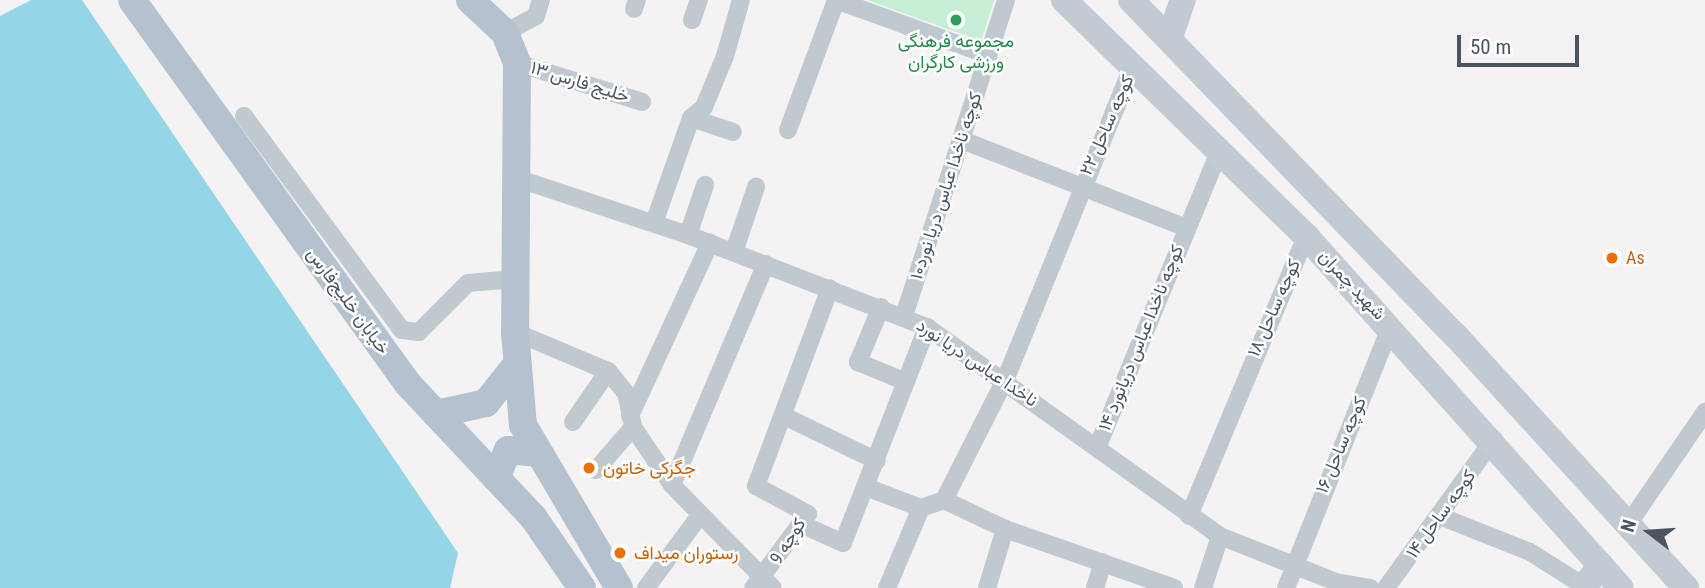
<!DOCTYPE html>
<meta charset="utf-8">
<style>
body{margin:0}
#map{position:relative;width:1705px;height:588px;overflow:hidden;background:#f4f2f2;font-family:"Roboto Condensed",Vazirmatn,sans-serif}
div>[style]{position:absolute}
.green>*{inset:0;background:#c5eed5}
.water>*{inset:0;background:#95d5e8}
.street>*{height:18px;margin:-9px;padding:0 9px;transform-origin:9px;border-radius:9px;background:#c1c9d0}
.secondary>*{height:26px;margin:-13px;padding:0 13px;transform-origin:13px;border-radius:13px;background:#c2cad4}
.primary>*{height:28px;margin:-14px;padding:0 14px;transform-origin:14px;border-radius:14px;background:#b4c1cf}
.dots>*{width:19px;height:19px;translate:-50% -50%;box-sizing:border-box;border:4px solid #fff;border-radius:50%}
span{translate:-50% -50%;white-space:nowrap;text-align:center;line-height:1.15;-webkit-text-stroke:5px #fff;paint-order:stroke}
.leisure-label{font-size:18px;color:#27864d}
.street-label{font-size:18px;color:#4b555f}
.food-label{font-size:18px;color:#c56008}
.left{translate:0 -50%;text-align:left}
.north{position:absolute;left:1614px;top:497px;width:70px;height:70px;-webkit-text-stroke:5px #fff;paint-order:stroke;rotate:287deg;font-size:19px;font-weight:700;line-height:28px;text-align:center;color:#4b555f}
.north::after{content:'';display:block;margin:auto;width:24px;height:32px;background:#4b555f;clip-path:polygon(50% 0,100% 100%,50% 72%,0 100%)}
.scale{position:absolute;left:1457px;top:35px;width:122px;height:32px;box-sizing:border-box;border:4px solid #4b555f;border-top:0;padding-left:9px;font-size:21px;line-height:24px;white-space:nowrap;color:#4b555f;-webkit-text-stroke:5px #fff;paint-order:stroke}
</style>
<div id="map">
<div class="green">
<div style="clip-path:polygon(867px 0,994px 0,981px 41px)"></div>
</div>
<div class="water">
<div style="clip-path:polygon(31px 0,82px 0,458px 553px,450px 588px,0 588px,0 16px)"></div>
</div>
<div class="street">
<div style="left:836px;top:0;width:162px;rotate:19.9deg"></div>
<div style="left:634px;top:9px;width:9px;rotate:-72deg"></div>
<div style="left:692px;top:20px;width:21px;rotate:-71deg"></div>
<div style="left:505px;top:33px;width:35px;rotate:-29deg"></div>
<div style="left:536px;top:16px;width:17px;rotate:-73deg"></div>
<div style="left:517px;top:63px;width:131px;rotate:17.3deg"></div>
<div style="left:244px;top:116px;width:266px;rotate:53.6deg"></div>
<div style="left:402px;top:330px;width:17px;rotate:7deg"></div>
<div style="left:419px;top:332px;width:69px;rotate:-45deg"></div>
<div style="left:468px;top:283px;width:47px;rotate:-4.9deg"></div>
<div style="left:691px;top:118px;width:44px;rotate:18.4deg"></div>
<div style="left:788px;top:130px;width:139px;rotate:-69.7deg"></div>
<div style="left:962px;top:140px;width:241px;rotate:21.4deg"></div>
<div style="left:516px;top:178px;width:181px;rotate:18.3deg"></div>
<div style="left:688px;top:235px;width:256px;rotate:21.1deg"></div>
<div style="left:927px;top:327px;width:360px;rotate:35.5deg"></div>
<div style="left:1220px;top:536px;width:125px;rotate:21.6deg"></div>
<div style="left:1336px;top:582px;width:35px;rotate:10deg"></div>
<div style="left:654px;top:223px;width:111px;rotate:-70.6deg"></div>
<div style="left:691px;top:118px;width:17px;rotate:-40deg"></div>
<div style="left:704px;top:107px;width:55px;rotate:-67.6deg"></div>
<div style="left:725px;top:56px;width:58px;rotate:-74.1deg"></div>
<div style="left:688px;top:235px;width:53px;rotate:-71.2deg"></div>
<div style="left:734px;top:252px;width:69px;rotate:-71.3deg"></div>
<div style="left:881px;top:307px;width:60px;rotate:112.7deg"></div>
<div style="left:858px;top:362px;width:52px;rotate:22.6deg"></div>
<div style="left:904px;top:316px;width:332px;rotate:-72.1deg"></div>
<div style="left:515px;top:332px;width:101px;rotate:22.8deg"></div>
<div style="left:608px;top:371px;width:28px;rotate:51deg"></div>
<div style="left:626px;top:393px;width:35px;rotate:78deg"></div>
<div style="left:633px;top:427px;width:70px;rotate:56.1deg"></div>
<div style="left:672px;top:485px;width:144px;rotate:45.6deg"></div>
<div style="left:630px;top:416px;width:191px;rotate:-65.2deg"></div>
<div style="left:784px;top:416px;width:103px;rotate:25.8deg"></div>
<div style="left:573px;top:422px;width:62px;rotate:-55.5deg"></div>
<div style="left:1097px;top:448px;width:323px;rotate:-67.6deg"></div>
<div style="left:596px;top:470px;width:57px;rotate:-49.3deg"></div>
<div style="left:672px;top:485px;width:240px;rotate:-67deg"></div>
<div style="left:866px;top:487px;width:59px;rotate:20.9deg"></div>
<div style="left:944px;top:500px;width:68px;rotate:25.4deg"></div>
<div style="left:1005px;top:529px;width:179px;rotate:19.2deg"></div>
<div style="left:1189px;top:516px;width:303px;rotate:-67.3deg"></div>
<div style="left:1442px;top:517px;width:95px;rotate:21.7deg"></div>
<div style="left:1530px;top:552px;width:64px;rotate:32.2deg"></div>
<div style="left:1629px;top:523px;width:135px;rotate:-55.6deg"></div>
<div style="left:801px;top:524px;width:46px;rotate:24.3deg"></div>
<div style="left:843px;top:543px;width:232px;rotate:-68.7deg"></div>
<div style="left:646px;top:588px;width:92px;rotate:-53.4deg"></div>
<div style="left:753px;top:588px;width:92px;rotate:-53.4deg"></div>
<div style="left:808px;top:514px;width:59px;rotate:-151.7deg"></div>
<div style="left:756px;top:486px;width:211px;rotate:-69.5deg"></div>
<div style="left:887px;top:588px;width:87px;rotate:-67deg"></div>
<div style="left:921px;top:508px;width:24px;rotate:-19deg"></div>
<div style="left:944px;top:500px;width:137px;rotate:-63.1deg"></div>
<div style="left:1006px;top:378px;width:337px;rotate:-67.9deg"></div>
<div style="left:987px;top:588px;width:62px;rotate:-73deg"></div>
<div style="left:1095px;top:588px;width:27px;rotate:-73deg"></div>
<div style="left:1203px;top:588px;width:55px;rotate:-71.9deg"></div>
<div style="left:1286px;top:588px;width:282px;rotate:-68.2deg"></div>
<div style="left:1386px;top:588px;width:184px;rotate:-54.1deg"></div>
</div>
<div class="secondary">
<div style="left:1064px;top:0;width:338px;rotate:44.3deg"></div>
<div style="left:1306px;top:236px;width:472px;rotate:48.2deg"></div>
<div style="left:1131px;top:0;width:466px;rotate:46deg"></div>
<div style="left:1455px;top:335px;width:343px;rotate:47.6deg"></div>
<div style="left:1170px;top:37px;width:39px;rotate:-71deg"></div>
<div style="left:1583px;top:588px;width:29px;rotate:-52deg"></div>
</div>
<div class="primary">
<div style="left:132px;top:0;width:473px;rotate:54.3deg"></div>
<div style="left:408px;top:384px;width:183px;rotate:46.8deg"></div>
<div style="left:533px;top:517px;width:86px;rotate:55.4deg"></div>
<div style="left:470px;top:0;width:48px;rotate:43.3deg"></div>
<div style="left:505px;top:33px;width:32px;rotate:68deg"></div>
<div style="left:517px;top:63px;width:269px;rotate:90.4deg"></div>
<div style="left:515px;top:332px;width:93px;rotate:85.1deg"></div>
<div style="left:523px;top:425px;width:189px;rotate:59.5deg"></div>
<div style="left:436px;top:414px;width:51px;rotate:-12.4deg"></div>
<div style="left:486px;top:403px;width:50px;rotate:-51.5deg"></div>
<div style="left:496px;top:478px;width:30px;rotate:-67deg"></div>
<div style="left:508px;top:450px;width:30px;rotate:6deg"></div>
</div>
<div class="dots">
<div style="left:956px;top:20px;background:#2e9e5b"></div>
<div style="left:1612px;top:258px;background:#e8710a"></div>
<div style="left:589px;top:468px;background:#e8710a"></div>
<div style="left:620px;top:553px;background:#e8710a"></div>
</div>
<div class="leisure-label">
<span style="left:956px;top:52px">مجموعه فرهنگی<br>ورزشی کارگران</span>
</div>
<div class="street-label">
<span style="left:580px;top:82px;rotate:17deg">خلیج فارس ۱۳</span>
<span style="left:1107px;top:125px;rotate:-66deg">کوچه ساحل ۲۲</span>
<span style="left:946px;top:186px;rotate:-72deg">کوچه ناخدا عباس دریا نورد۱۰</span>
<span style="left:1352px;top:285px;rotate:47deg">شهید چمران</span>
<span style="left:348px;top:301px;rotate:54deg">خیابان خلیج‌فارس</span>
<span style="left:1274px;top:308px;rotate:-66deg">کوچه ساحل ۱۸</span>
<span style="left:1141px;top:338px;rotate:-68deg">کوچه ناخدا عباس دریانورد ۱۴</span>
<span style="left:977px;top:363px;rotate:34deg">ناخدا عباس دریا نورد</span>
<span style="left:1341px;top:445px;rotate:-67deg">کوچه ساحل ۱۶</span>
<span style="left:1441px;top:514px;rotate:-54deg">کوچه ساحل ۱۴</span>
<span style="left:788px;top:541px;rotate:-58deg">کوچه 9</span>
</div>
<div class="food-label">
<span class="left" style="left:1626px;top:258px">As</span>
<span class="left" style="left:603px;top:468px">جگرکی خاتون</span>
<span class="left" style="left:634px;top:553px">رستوران میداف</span>
</div>
<div class="north">N</div>
<div class="scale">50 m</div>
</div>
